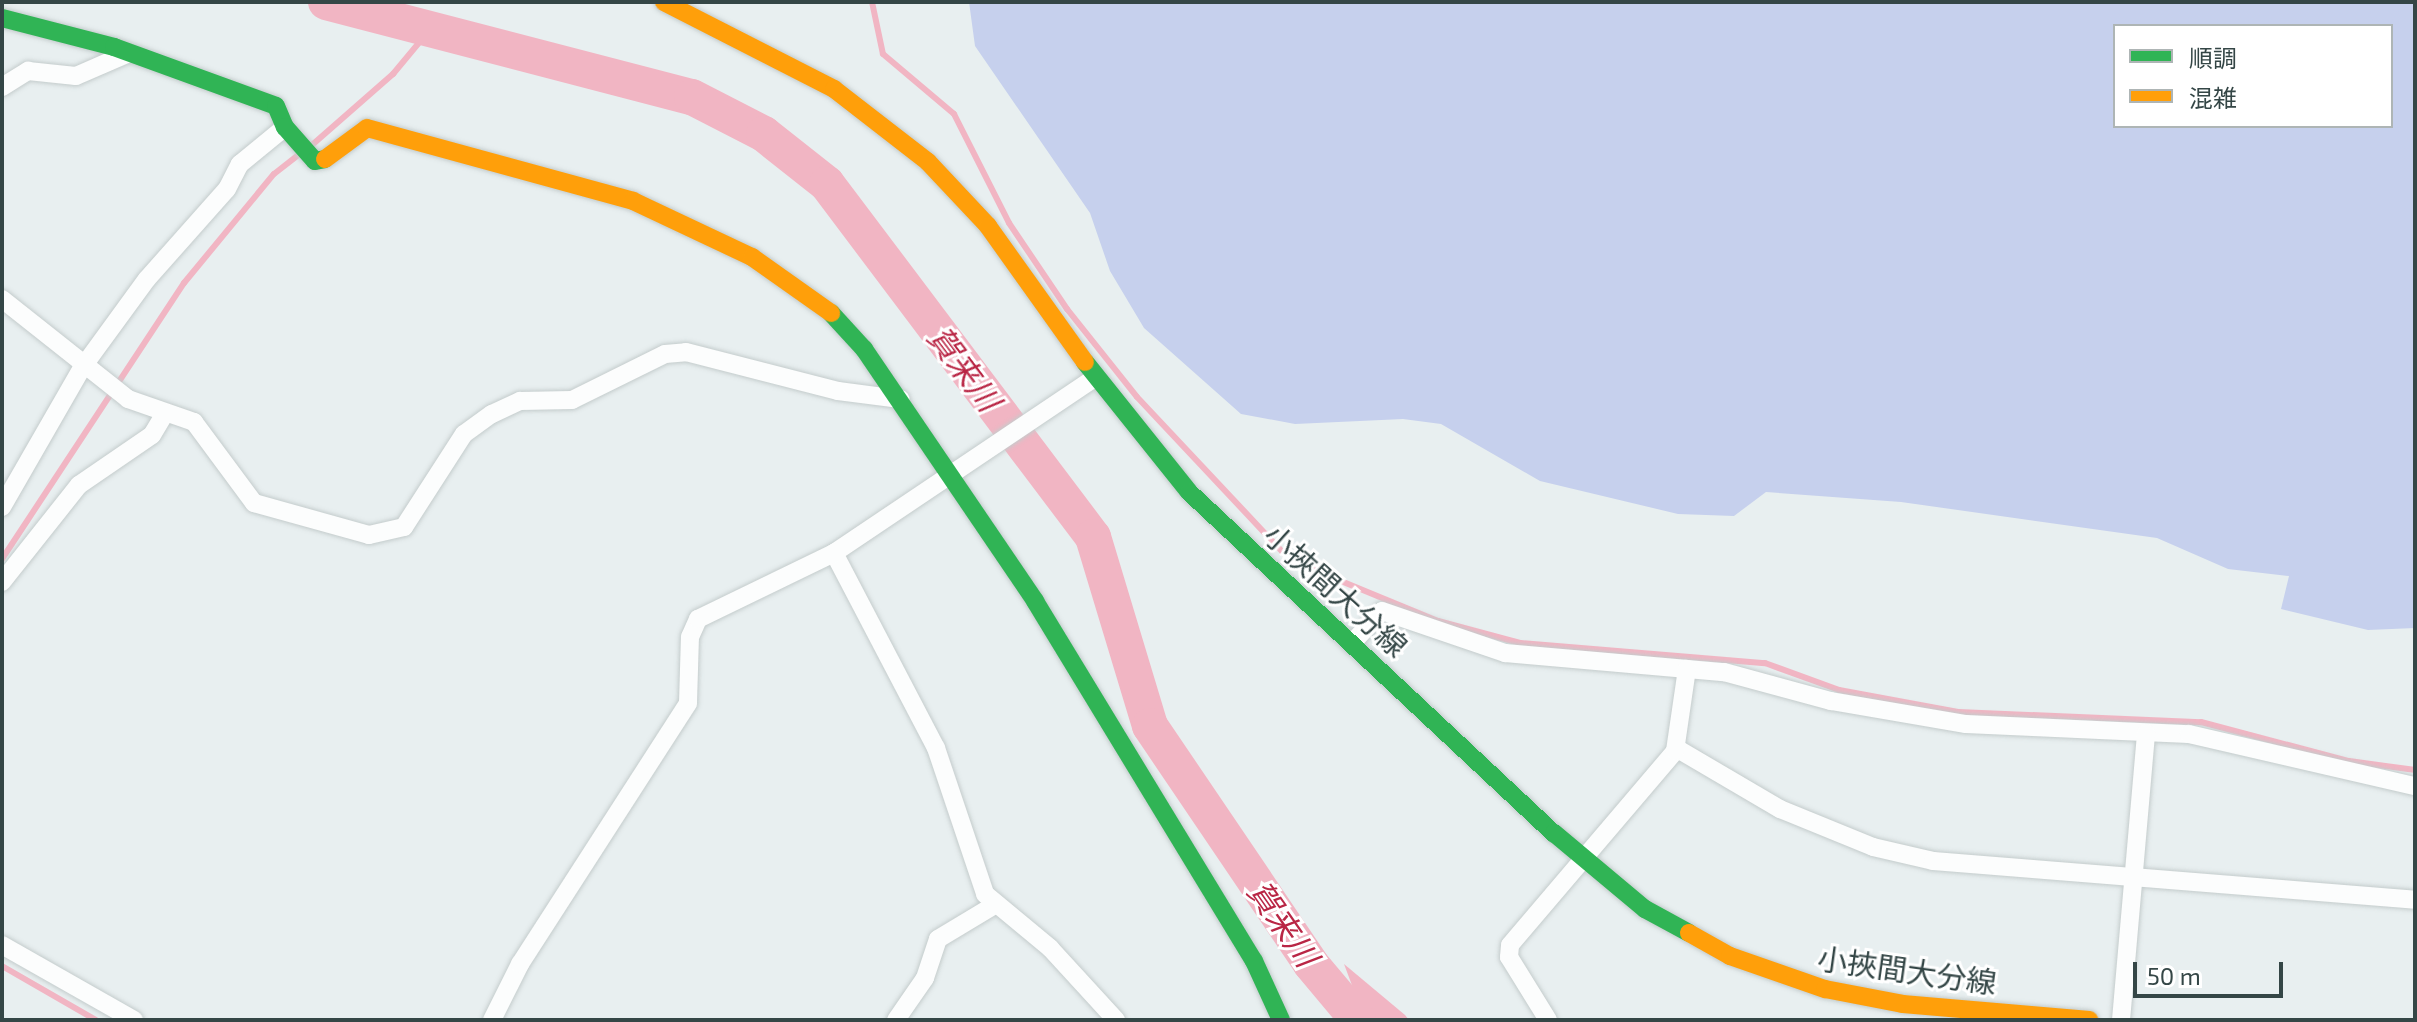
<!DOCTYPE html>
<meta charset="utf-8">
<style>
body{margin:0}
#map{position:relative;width:2417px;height:1022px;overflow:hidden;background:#e8eff0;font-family:"Exo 2","Noto Sans JP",sans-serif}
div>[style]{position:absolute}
.green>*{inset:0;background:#c6d0ed}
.water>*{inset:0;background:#f1b5c3}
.stream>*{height:6px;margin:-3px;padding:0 3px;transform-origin:3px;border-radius:3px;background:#f1b5c3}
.river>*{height:36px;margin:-18px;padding:0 18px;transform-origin:18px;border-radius:18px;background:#f1b5c3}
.roads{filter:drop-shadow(0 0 2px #c4cccc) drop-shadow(0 0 2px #c4cccc)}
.street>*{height:18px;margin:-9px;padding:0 9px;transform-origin:9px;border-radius:9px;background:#fcfdfd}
.fast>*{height:18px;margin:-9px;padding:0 9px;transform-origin:9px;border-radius:9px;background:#30b455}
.slow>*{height:18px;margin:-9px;padding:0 9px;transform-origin:9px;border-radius:9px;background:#ff9f0a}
span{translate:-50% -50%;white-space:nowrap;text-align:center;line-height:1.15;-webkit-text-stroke:6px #fff;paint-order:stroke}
.street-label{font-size:30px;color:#344646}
.water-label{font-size:32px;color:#b92645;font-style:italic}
.frame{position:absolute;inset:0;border:4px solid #344646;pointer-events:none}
.legend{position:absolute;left:2113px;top:24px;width:280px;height:104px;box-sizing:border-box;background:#fff;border:2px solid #aeb5b5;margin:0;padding:10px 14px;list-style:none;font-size:24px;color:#344646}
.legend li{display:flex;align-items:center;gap:16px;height:40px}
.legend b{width:40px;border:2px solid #aeb5b5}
.scale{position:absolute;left:2133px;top:962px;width:150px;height:36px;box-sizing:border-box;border:4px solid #344646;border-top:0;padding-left:10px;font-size:24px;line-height:28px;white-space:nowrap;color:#344646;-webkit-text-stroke:6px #fff;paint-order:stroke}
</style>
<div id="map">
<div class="green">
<div style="clip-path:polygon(evenodd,969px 2px,2415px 2px,2415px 628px,2368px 630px,2281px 609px,2289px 576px,2228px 569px,2157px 538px,1901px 502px,1766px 492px,1734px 516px,1678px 514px,1540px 481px,1441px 424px,1403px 419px,1295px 424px,1241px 414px,1144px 328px,1110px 271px,1090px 213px,975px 46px,969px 2px,2115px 26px,2391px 26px,2391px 126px,2115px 126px,2115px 26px)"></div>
</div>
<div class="water">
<div style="clip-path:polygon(1344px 964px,1405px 1015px,1409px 1020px,1365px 1020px)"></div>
</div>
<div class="stream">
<div style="left:872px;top:2px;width:53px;rotate:78.1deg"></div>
<div style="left:883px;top:54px;width:93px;rotate:40.2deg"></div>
<div style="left:954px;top:114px;width:122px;rotate:63.2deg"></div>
<div style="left:1009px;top:223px;width:104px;rotate:56deg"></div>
<div style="left:1067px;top:309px;width:112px;rotate:51.5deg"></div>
<div style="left:1137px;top:397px;width:224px;rotate:46.8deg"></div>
<div style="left:1290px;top:560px;width:160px;rotate:22.4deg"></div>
<div style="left:1438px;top:621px;width:85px;rotate:15deg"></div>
<div style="left:1520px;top:643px;width:246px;rotate:4.7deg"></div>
<div style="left:1765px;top:663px;width:79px;rotate:20deg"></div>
<div style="left:1839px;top:690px;width:121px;rotate:10.5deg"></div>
<div style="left:1958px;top:712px;width:243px;rotate:2.4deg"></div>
<div style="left:2201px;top:722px;width:153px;rotate:14.8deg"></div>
<div style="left:2349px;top:761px;width:67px;rotate:7.8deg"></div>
<div style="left:312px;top:145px;width:108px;rotate:-41.2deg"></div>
<div style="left:393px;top:74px;width:61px;rotate:-50.3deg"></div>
<div style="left:2px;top:559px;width:331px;rotate:-56.6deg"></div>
<div style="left:184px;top:283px;width:141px;rotate:-50.5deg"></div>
<div style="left:274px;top:174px;width:33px;rotate:-38deg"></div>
<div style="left:2px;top:966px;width:108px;rotate:29.9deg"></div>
</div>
<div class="river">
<div style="left:326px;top:2px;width:378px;rotate:14.6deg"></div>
<div style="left:692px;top:97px;width:81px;rotate:27.2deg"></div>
<div style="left:764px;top:134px;width:80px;rotate:38.4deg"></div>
<div style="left:827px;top:184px;width:442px;rotate:53deg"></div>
<div style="left:1093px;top:537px;width:197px;rotate:73.2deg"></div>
<div style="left:1150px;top:726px;width:287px;rotate:55.9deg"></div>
<div style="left:1311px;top:964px;width:73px;rotate:50deg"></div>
</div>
<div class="roads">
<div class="street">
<div style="left:2px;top:87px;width:31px;rotate:-32deg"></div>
<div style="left:28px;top:71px;width:48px;rotate:5.9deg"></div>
<div style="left:76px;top:76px;width:58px;rotate:-23.5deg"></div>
<div style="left:2px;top:299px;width:161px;rotate:38.4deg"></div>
<div style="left:128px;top:399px;width:70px;rotate:19.2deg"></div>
<div style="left:194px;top:422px;width:101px;rotate:53.5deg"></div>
<div style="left:254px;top:503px;width:119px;rotate:15.5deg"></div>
<div style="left:369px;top:535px;width:36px;rotate:-13deg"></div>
<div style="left:404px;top:527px;width:111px;rotate:-57.2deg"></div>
<div style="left:464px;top:434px;width:34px;rotate:-36deg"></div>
<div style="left:492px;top:414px;width:31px;rotate:-25deg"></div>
<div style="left:520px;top:401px;width:52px;rotate:-1.1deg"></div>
<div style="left:572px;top:400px;width:104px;rotate:-26.3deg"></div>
<div style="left:665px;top:354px;width:21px;rotate:-5deg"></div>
<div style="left:686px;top:352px;width:157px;rotate:14.4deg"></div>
<div style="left:838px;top:391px;width:63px;rotate:7.4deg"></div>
<div style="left:2px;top:507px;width:160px;rotate:-60.1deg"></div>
<div style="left:82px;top:368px;width:110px;rotate:-53.9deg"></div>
<div style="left:147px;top:279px;width:120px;rotate:-48.4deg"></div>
<div style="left:227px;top:189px;width:28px;rotate:-63deg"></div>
<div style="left:240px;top:164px;width:58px;rotate:-39.4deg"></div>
<div style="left:834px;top:553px;width:220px;rotate:62.4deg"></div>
<div style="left:936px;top:748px;width:154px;rotate:71.4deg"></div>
<div style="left:985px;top:894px;width:85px;rotate:39.7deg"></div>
<div style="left:1050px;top:948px;width:98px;rotate:47.5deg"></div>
<div style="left:2px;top:582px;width:124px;rotate:-51.6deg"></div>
<div style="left:79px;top:485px;width:88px;rotate:-34.4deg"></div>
<div style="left:152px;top:435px;width:26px;rotate:-59deg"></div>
<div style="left:1353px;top:642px;width:42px;rotate:-46.9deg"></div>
<div style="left:1382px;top:611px;width:130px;rotate:18.9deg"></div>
<div style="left:1505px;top:653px;width:220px;rotate:5deg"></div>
<div style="left:1724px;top:672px;width:111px;rotate:15.2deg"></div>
<div style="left:1831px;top:701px;width:137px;rotate:9.7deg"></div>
<div style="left:1966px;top:724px;width:223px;rotate:2.6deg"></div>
<div style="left:2189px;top:734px;width:232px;rotate:13deg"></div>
<div style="left:1676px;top:748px;width:121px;rotate:30.4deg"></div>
<div style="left:1780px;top:809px;width:100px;rotate:22.2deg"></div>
<div style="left:1873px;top:847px;width:62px;rotate:13.1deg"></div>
<div style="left:1933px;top:861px;width:484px;rotate:4.6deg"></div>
<div style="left:2px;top:945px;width:152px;rotate:29.6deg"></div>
<div style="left:492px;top:1020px;width:63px;rotate:-63.4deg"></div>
<div style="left:520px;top:964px;width:310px;rotate:-57.2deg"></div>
<div style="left:688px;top:703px;width:66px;rotate:-88.3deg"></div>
<div style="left:690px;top:637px;width:20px;rotate:-66deg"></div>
<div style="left:698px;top:619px;width:151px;rotate:-25.9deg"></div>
<div style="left:834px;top:553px;width:316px;rotate:-33.9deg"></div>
<div style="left:896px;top:1020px;width:51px;rotate:-55.4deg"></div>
<div style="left:925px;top:978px;width:41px;rotate:-71.6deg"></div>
<div style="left:938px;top:939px;width:64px;rotate:-31deg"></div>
<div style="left:1548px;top:1020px;width:74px;rotate:-121.8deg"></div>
<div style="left:1509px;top:957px;width:12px;rotate:-85deg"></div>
<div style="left:1510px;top:945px;width:255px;rotate:-49.6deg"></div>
<div style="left:1675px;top:751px;width:83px;rotate:-81.7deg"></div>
<div style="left:2121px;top:1020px;width:288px;rotate:-85deg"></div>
</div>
<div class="fast">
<div style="left:2px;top:18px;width:116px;rotate:14.5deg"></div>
<div style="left:114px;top:47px;width:172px;rotate:20deg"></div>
<div style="left:276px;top:106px;width:23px;rotate:67deg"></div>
<div style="left:285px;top:127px;width:45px;rotate:48.6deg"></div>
<div style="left:315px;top:161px;width:10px;rotate:-11deg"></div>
<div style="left:831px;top:313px;width:49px;rotate:47.5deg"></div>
<div style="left:864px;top:349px;width:305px;rotate:55.8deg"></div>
<div style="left:1035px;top:601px;width:421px;rotate:58.7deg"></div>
<div style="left:1254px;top:961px;width:65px;rotate:65.4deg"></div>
<div style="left:1085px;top:362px;width:166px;rotate:51.3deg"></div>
<div style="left:1189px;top:492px;width:500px;rotate:43.1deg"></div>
<div style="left:1554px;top:833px;width:119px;rotate:39.9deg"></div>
<div style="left:1645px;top:909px;width:50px;rotate:28.6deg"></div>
</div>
<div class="slow">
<div style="left:664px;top:2px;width:191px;rotate:27.1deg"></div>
<div style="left:834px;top:89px;width:119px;rotate:37.8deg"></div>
<div style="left:928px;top:162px;width:88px;rotate:46.8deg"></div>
<div style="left:988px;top:226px;width:167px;rotate:54.5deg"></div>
<div style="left:325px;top:159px;width:52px;rotate:-36.4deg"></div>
<div style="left:367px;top:128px;width:276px;rotate:15.3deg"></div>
<div style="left:633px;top:201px;width:132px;rotate:25.2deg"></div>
<div style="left:752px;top:257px;width:97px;rotate:35.3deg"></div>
<div style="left:1689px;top:933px;width:47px;rotate:29.3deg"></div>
<div style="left:1730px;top:956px;width:101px;rotate:19.2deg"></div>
<div style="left:1825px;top:989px;width:79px;rotate:10.9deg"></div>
<div style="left:1903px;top:1004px;width:187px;rotate:4.9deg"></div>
</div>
</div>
<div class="street-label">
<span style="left:1336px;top:590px;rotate:42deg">小挾間大分線</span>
<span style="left:1907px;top:970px;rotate:8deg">小挾間大分線</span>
</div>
<div class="water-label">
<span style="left:965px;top:368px;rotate:53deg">賀来川</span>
<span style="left:1284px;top:923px;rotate:55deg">賀来川</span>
</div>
<div class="frame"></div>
<ul class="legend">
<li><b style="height:10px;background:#30b455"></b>順調</li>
<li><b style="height:10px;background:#ff9f0a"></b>混雑</li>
</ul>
<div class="scale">50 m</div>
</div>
